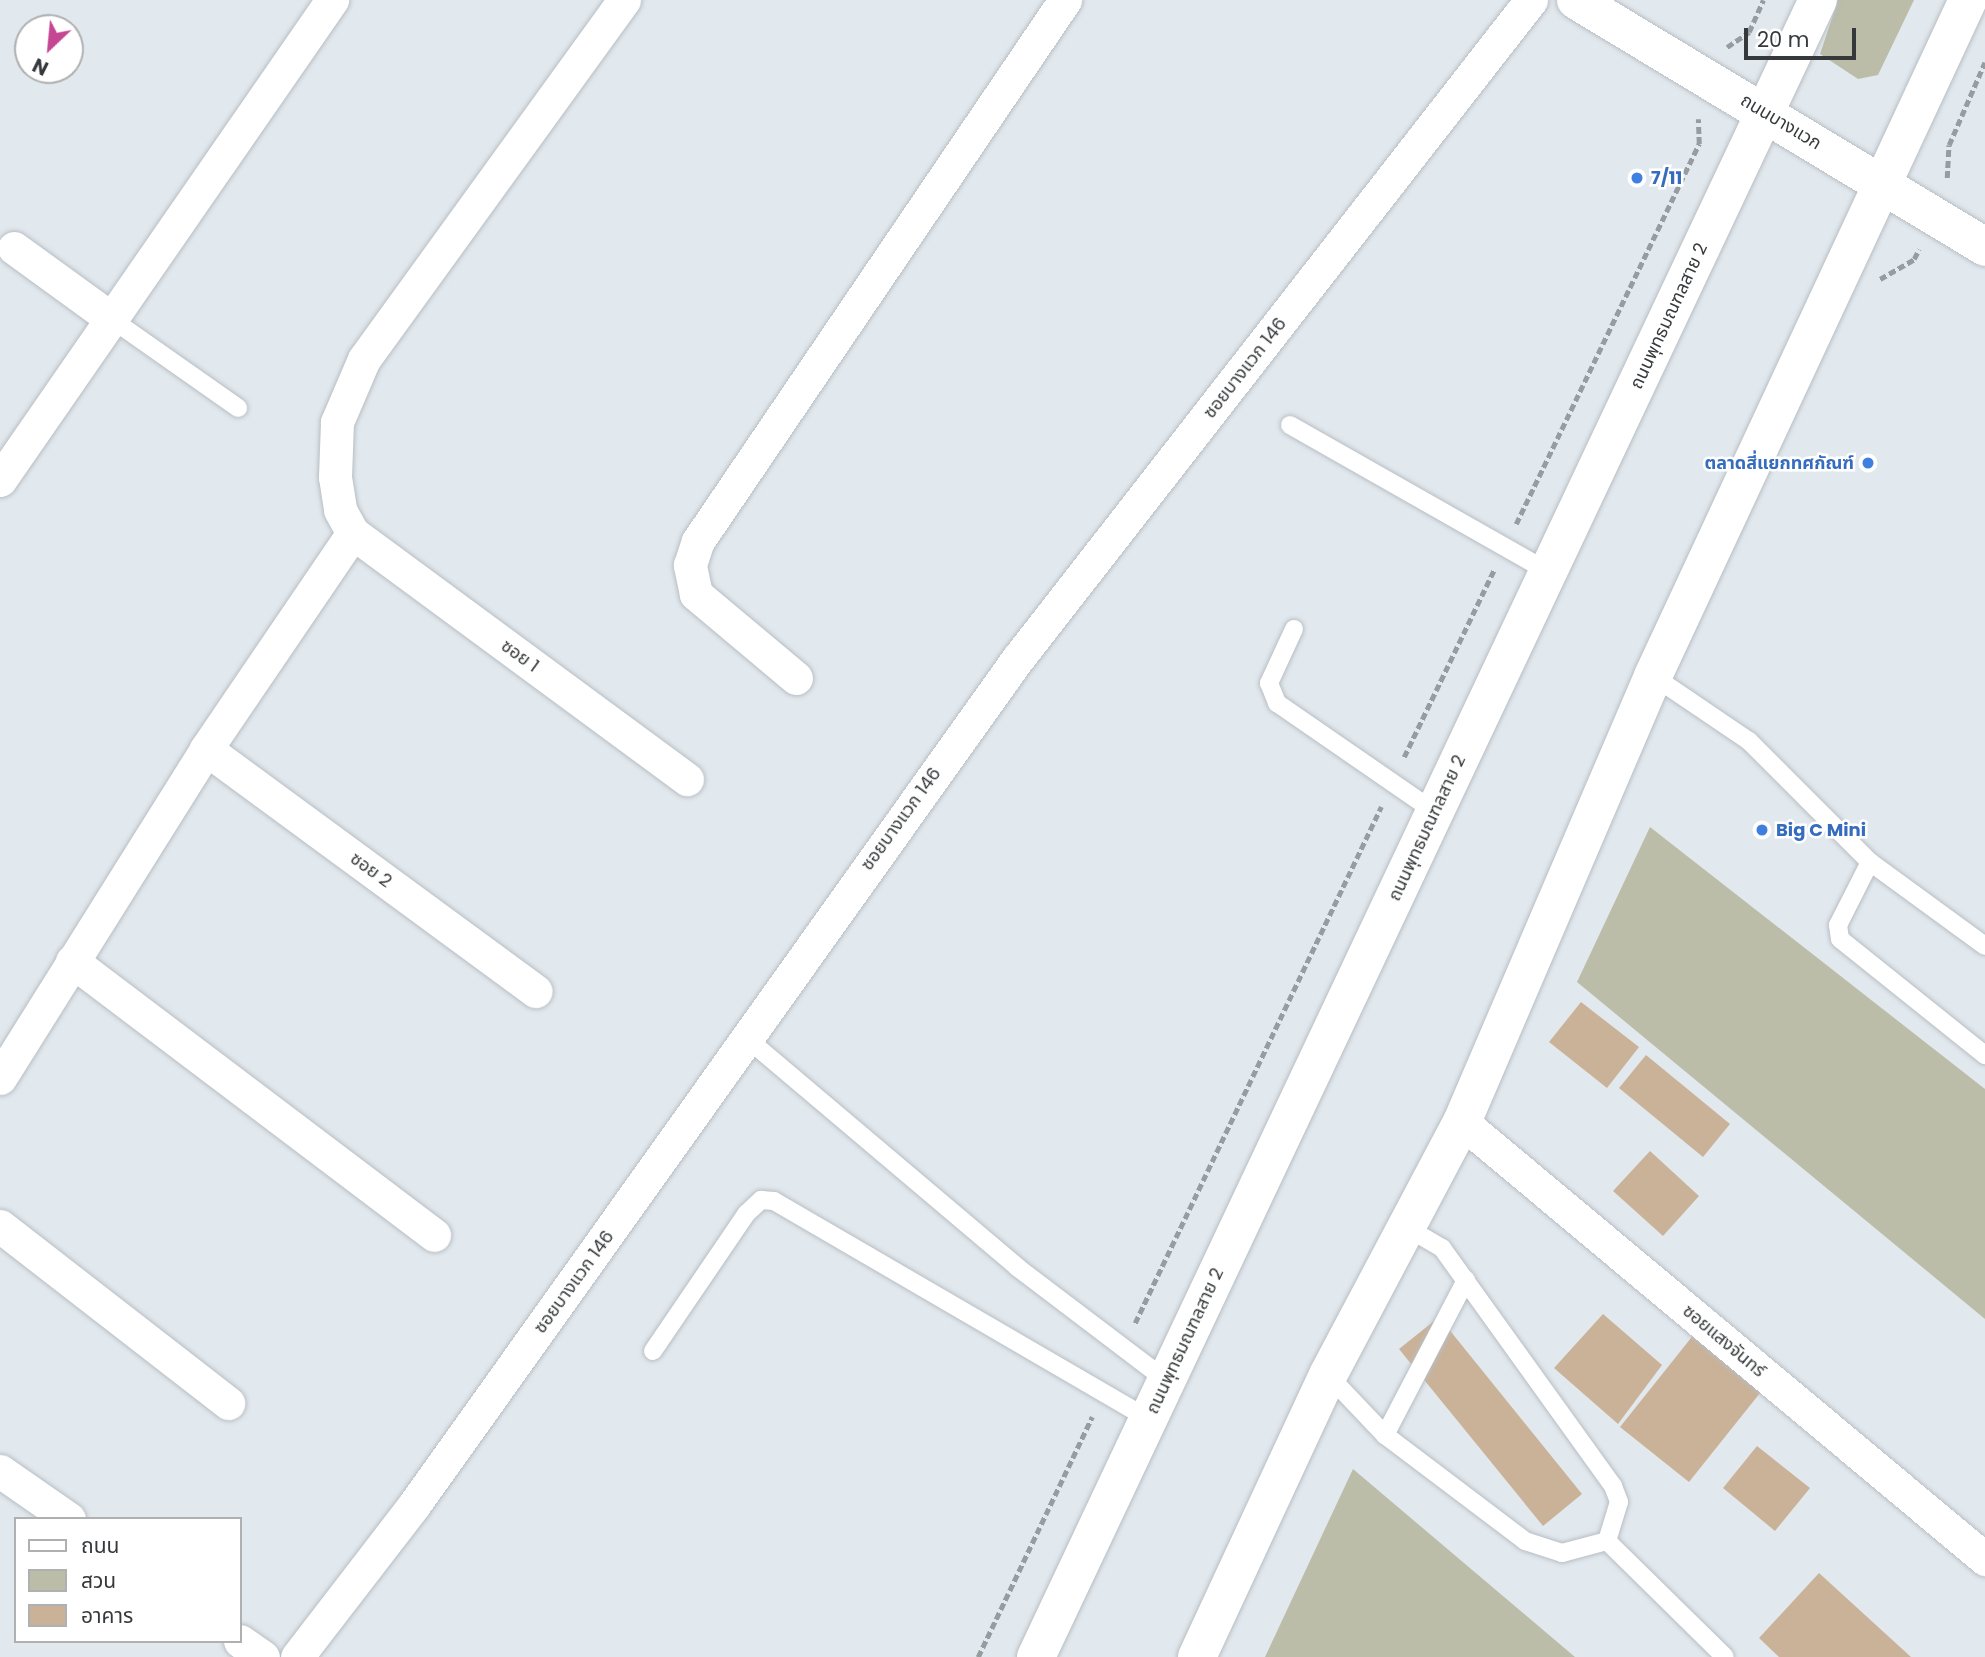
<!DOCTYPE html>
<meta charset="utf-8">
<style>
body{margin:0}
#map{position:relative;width:1985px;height:1657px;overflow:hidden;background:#e2e9ee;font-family:Poppins,"Noto Sans Thai",sans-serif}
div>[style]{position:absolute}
.green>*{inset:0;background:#bbbda8}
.building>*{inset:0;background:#cab298}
.path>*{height:4.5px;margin-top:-2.25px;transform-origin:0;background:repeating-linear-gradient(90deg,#979ca0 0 7px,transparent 0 10.5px)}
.roads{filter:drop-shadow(0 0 2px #b8bec3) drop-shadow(0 0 2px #b8bec3)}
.service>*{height:18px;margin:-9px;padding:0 9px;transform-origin:9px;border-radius:9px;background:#fff}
.minor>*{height:33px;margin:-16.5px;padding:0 16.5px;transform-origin:16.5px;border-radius:16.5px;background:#fff}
.secondary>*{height:38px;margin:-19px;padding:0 19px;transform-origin:19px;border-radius:19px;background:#fff}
.dots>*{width:19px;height:19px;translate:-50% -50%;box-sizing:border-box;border:4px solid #fff;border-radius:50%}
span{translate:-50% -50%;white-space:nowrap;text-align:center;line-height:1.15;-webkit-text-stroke:5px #fff;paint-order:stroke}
.street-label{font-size:18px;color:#36393b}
.shop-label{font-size:18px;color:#366cbe;font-weight:700}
.left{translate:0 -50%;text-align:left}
.right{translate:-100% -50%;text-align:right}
.legend{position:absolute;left:14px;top:1517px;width:228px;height:126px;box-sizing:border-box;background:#fff;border:2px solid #afb0b1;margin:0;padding:9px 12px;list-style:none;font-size:21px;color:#36393b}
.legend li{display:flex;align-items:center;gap:14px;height:35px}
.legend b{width:35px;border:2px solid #afb0b1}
.north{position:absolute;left:14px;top:14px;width:70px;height:70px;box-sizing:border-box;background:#fff;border:2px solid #afb0b1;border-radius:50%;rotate:206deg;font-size:19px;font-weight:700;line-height:28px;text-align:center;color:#36393b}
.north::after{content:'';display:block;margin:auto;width:24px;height:32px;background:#c54692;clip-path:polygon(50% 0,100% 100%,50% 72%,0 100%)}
.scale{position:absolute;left:1744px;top:28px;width:112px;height:32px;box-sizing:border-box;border:4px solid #36393b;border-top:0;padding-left:9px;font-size:21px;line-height:24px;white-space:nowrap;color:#36393b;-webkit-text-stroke:5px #fff;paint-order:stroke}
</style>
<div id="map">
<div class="green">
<div style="clip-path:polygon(1838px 0,1914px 0,1878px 75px,1858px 79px,1820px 54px)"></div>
<div style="clip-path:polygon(1650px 827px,1985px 1089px,1985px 1319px,1577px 982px)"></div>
<div style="clip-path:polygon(1353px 1469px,1575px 1657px,1265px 1657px)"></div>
</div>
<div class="building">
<div style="clip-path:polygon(1581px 1002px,1639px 1047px,1607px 1088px,1549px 1042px)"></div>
<div style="clip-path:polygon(1646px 1055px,1730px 1124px,1703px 1157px,1619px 1088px)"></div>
<div style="clip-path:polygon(1650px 1151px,1699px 1196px,1663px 1236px,1613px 1191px)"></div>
<div style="clip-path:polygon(1603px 1314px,1662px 1365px,1618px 1424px,1554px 1368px)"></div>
<div style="clip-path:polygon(1439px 1317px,1582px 1494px,1543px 1526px,1399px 1349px)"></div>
<div style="clip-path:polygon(1695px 1333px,1764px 1388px,1689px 1482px,1620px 1427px)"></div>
<div style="clip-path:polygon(1757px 1446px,1810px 1488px,1775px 1531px,1723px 1488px)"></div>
<div style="clip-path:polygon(1819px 1573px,1911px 1657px,1779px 1657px,1759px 1638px)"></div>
</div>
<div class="path">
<div style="left:1727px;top:47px;width:27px;rotate:-34deg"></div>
<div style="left:1749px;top:32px;width:35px;rotate:-66deg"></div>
<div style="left:1947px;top:178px;width:33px;rotate:-87deg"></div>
<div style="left:1949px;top:145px;width:90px;rotate:-66.6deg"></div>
<div style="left:1880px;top:279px;width:39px;rotate:-30deg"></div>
<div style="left:1914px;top:259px;width:11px;rotate:-63deg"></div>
<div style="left:1516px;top:524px;width:422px;rotate:-64.3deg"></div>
<div style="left:1699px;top:144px;width:25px;rotate:-92deg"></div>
<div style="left:1404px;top:757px;width:208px;rotate:-64.3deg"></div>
<div style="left:1135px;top:1323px;width:572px;rotate:-64.51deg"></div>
<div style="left:978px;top:1657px;width:266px;rotate:-64.6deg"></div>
</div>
<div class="roads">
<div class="service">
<div style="left:113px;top:320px;width:153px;rotate:35.1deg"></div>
<div style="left:1290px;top:425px;width:296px;rotate:29.6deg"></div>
<div style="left:1294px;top:629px;width:60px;rotate:114.8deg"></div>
<div style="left:1269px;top:683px;width:22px;rotate:68deg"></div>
<div style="left:1277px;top:703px;width:192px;rotate:34.6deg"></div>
<div style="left:1653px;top:676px;width:116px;rotate:34.1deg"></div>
<div style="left:1749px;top:741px;width:171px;rotate:45deg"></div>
<div style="left:1870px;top:862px;width:142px;rotate:36.1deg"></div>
<div style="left:1870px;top:862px;width:71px;rotate:116.9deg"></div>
<div style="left:1838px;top:925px;width:14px;rotate:82deg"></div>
<div style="left:1840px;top:939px;width:186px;rotate:38.7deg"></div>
<div style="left:744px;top:1036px;width:358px;rotate:40.2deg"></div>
<div style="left:1017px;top:1267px;width:187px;rotate:37.2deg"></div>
<div style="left:1406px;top:1227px;width:42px;rotate:30.3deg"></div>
<div style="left:1442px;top:1248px;width:293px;rotate:54.3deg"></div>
<div style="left:1613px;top:1486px;width:17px;rotate:69deg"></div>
<div style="left:1619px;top:1502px;width:41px;rotate:107.1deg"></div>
<div style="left:653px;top:1351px;width:166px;rotate:-55.8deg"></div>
<div style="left:746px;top:1214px;width:21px;rotate:-43deg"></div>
<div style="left:761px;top:1200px;width:13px;rotate:4deg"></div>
<div style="left:774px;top:1201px;width:433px;rotate:30.2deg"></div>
<div style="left:1328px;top:1375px;width:83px;rotate:46.5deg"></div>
<div style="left:1385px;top:1435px;width:176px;rotate:37.1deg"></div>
<div style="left:1525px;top:1541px;width:39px;rotate:18deg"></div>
<div style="left:1562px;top:1553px;width:47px;rotate:-14.9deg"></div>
<div style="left:1607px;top:1541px;width:165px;rotate:44.5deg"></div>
<div style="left:1385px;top:1435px;width:175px;rotate:-62.4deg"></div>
</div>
<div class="minor">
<div style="left:624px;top:0;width:443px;rotate:125.9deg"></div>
<div style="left:364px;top:359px;width:69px;rotate:113.2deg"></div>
<div style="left:337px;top:422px;width:55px;rotate:92.1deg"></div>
<div style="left:335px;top:477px;width:33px;rotate:81deg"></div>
<div style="left:340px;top:510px;width:26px;rotate:61deg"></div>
<div style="left:353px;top:533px;width:415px;rotate:36.4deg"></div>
<div style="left:14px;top:248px;width:122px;rotate:36deg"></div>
<div style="left:0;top:480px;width:584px;rotate:-55.33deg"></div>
<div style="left:796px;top:678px;width:131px;rotate:-140deg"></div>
<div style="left:696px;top:594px;width:30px;rotate:-102deg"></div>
<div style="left:690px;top:565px;width:25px;rotate:-72deg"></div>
<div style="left:698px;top:541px;width:654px;rotate:-55.85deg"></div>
<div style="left:206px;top:749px;width:409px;rotate:36.3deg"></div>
<div style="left:72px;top:961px;width:454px;rotate:37.1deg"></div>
<div style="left:0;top:1078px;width:388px;rotate:-57.9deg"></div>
<div style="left:206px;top:749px;width:261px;rotate:-55.8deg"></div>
<div style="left:1462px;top:1122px;width:682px;rotate:39.88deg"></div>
<div style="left:0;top:1226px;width:289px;rotate:37.8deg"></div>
<div style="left:0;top:1471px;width:84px;rotate:34.8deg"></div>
<div style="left:240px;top:1641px;width:28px;rotate:35deg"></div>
<div style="left:297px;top:1657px;width:192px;rotate:-52.4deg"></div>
<div style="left:414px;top:1505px;width:1037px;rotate:-54.5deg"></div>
<div style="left:1016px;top:661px;width:838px;rotate:-52.08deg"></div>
</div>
<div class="secondary">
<div style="left:1576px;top:0;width:478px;rotate:31.1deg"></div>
<div style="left:1036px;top:1657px;width:1832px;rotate:-64.74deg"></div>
<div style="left:1197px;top:1657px;width:311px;rotate:-65.1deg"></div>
<div style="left:1328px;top:1375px;width:286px;rotate:-62.1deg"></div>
<div style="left:1462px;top:1122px;width:485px;rotate:-66.8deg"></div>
<div style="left:1653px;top:676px;width:746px;rotate:-65.02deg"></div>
</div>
</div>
<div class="dots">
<div style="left:1637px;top:178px;background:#3f7fe0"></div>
<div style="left:1868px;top:463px;background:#3f7fe0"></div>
<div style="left:1762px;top:830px;background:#3f7fe0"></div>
</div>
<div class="street-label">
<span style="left:1781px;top:122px;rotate:31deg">ถนนบางแวก</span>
<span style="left:1669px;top:316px;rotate:-65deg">ถนนพุทธมณฑลสาย 2</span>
<span style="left:1245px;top:368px;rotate:-52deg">ซอยบางแวก 146</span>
<span style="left:520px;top:656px;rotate:36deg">ซอย 1</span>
<span style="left:901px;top:819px;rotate:-54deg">ซอยบางแวก 146</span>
<span style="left:1427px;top:828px;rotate:-65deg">ถนนพุทธมณฑลสาย 2</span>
<span style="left:371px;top:870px;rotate:36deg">ซอย 2</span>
<span style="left:574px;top:1282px;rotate:-54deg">ซอยบางแวก 146</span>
<span style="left:1185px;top:1341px;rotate:-65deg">ถนนพุทธมณฑลสาย 2</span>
<span style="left:1724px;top:1341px;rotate:40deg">ซอยแสงจันทร์</span>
</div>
<div class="shop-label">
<span class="left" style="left:1651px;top:178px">7/11</span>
<span class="right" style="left:1854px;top:463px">ตลาดสี่แยกทศกัณฑ์</span>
<span class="left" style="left:1776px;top:830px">Big C Mini</span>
</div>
<ul class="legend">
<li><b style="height:9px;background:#fff"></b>ถนน</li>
<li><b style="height:19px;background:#bbbda8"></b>สวน</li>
<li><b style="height:19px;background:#cab298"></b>อาคาร</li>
</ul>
<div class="north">N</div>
<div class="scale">20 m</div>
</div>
